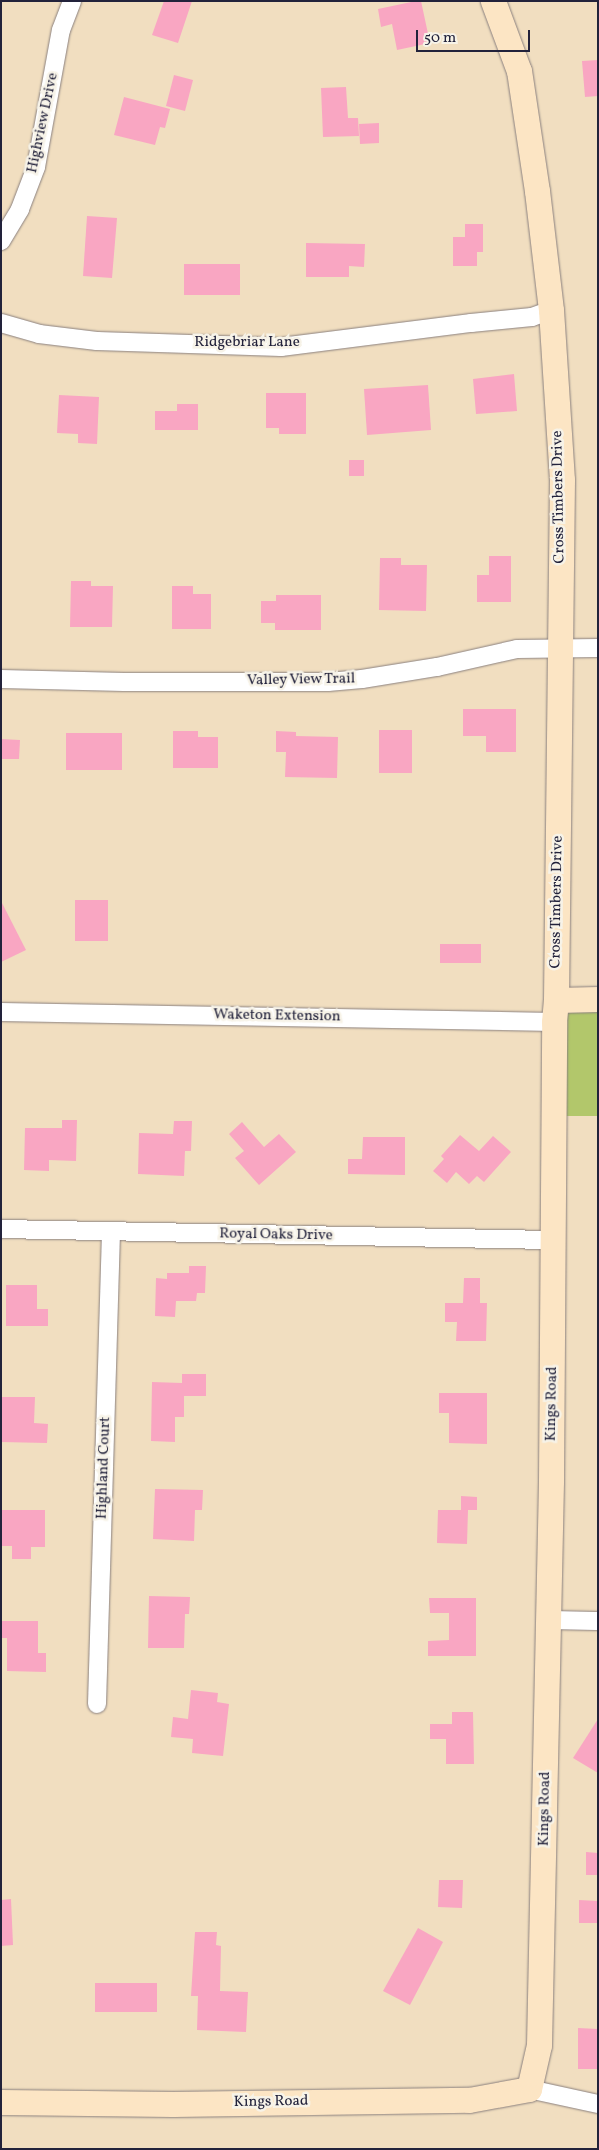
<!DOCTYPE html>
<style>
body{margin:0}
#map{position:relative;width:599px;height:2150px;overflow:hidden;background:#f1dec0;font-family:Vollkorn,serif}
div>[style]{position:absolute}
.green>*{inset:0;background:#b2c76b}
.building>*{inset:0;background:#f9a6c2}
.roads{filter:drop-shadow(0 0 1px #8a807e) drop-shadow(0 0 1px #8a807e)}
.street>*{height:18px;margin:-9px;padding:0 9px;transform-origin:9px;border-radius:9px;background:#fff}
.secondary>*{height:25px;margin:-12.5px;padding:0 12.5px;transform-origin:12.5px;border-radius:12.5px;background:#fce5c4}
span{translate:-50% -50%;white-space:nowrap;text-align:center;line-height:1.15;-webkit-text-stroke:5px #f7f3e8;paint-order:stroke}
.street-label{font-size:15px;color:#22223b}
.frame{position:absolute;inset:0;border:2px solid #22223b;pointer-events:none}
.scale{position:absolute;left:416px;top:30px;width:114px;height:22px;box-sizing:border-box;border:2px solid #22223b;border-top:0;padding-left:6px;font-size:15px;line-height:18px;white-space:nowrap;color:#22223b;-webkit-text-stroke:4px #f7f3e8;paint-order:stroke}
</style>
<div id="map">
<div class="green">
<div style="clip-path:polygon(569px 1012px,598px 1012px,598px 1116px,560px 1116px,567px 1014px)"></div>
</div>
<div class="building">
<div style="clip-path:polygon(164px 1px,192px 1px,178px 43px,152px 35px)"></div>
<div style="clip-path:polygon(416px 1px,421px 1px,430px 43px,397px 50px,392px 24px,381px 27px,378px 9px)"></div>
<div style="clip-path:polygon(598px 60px,598px 96px,585px 97px,582px 61px)"></div>
<div style="clip-path:polygon(174px 75px,193px 80px,185px 111px,166px 106px)"></div>
<div style="clip-path:polygon(346px 87px,348px 118px,358px 118px,359px 136px,323px 137px,321px 88px)"></div>
<div style="clip-path:polygon(124px 97px,170px 109px,165px 128px,160px 127px,155px 145px,114px 135px)"></div>
<div style="clip-path:polygon(379px 123px,379px 143px,360px 144px,359px 124px)"></div>
<div style="clip-path:polygon(87px 216px,117px 218px,112px 278px,83px 276px)"></div>
<div style="clip-path:polygon(465px 224px,483px 224px,483px 252px,477px 252px,477px 266px,453px 266px,453px 237px,465px 237px)"></div>
<div style="clip-path:polygon(306px 243px,365px 244px,364px 267px,349px 266px,349px 277px,306px 277px)"></div>
<div style="clip-path:polygon(184px 264px,240px 264px,240px 295px,184px 295px)"></div>
<div style="clip-path:polygon(514px 374px,517px 411px,476px 414px,473px 379px)"></div>
<div style="clip-path:polygon(428px 385px,431px 430px,367px 435px,364px 389px)"></div>
<div style="clip-path:polygon(266px 393px,306px 393px,306px 434px,279px 434px,279px 428px,266px 428px)"></div>
<div style="clip-path:polygon(59px 395px,99px 397px,97px 444px,78px 443px,78px 434px,57px 433px)"></div>
<div style="clip-path:polygon(177px 404px,198px 404px,198px 430px,155px 430px,155px 411px,177px 411px)"></div>
<div style="clip-path:polygon(349px 460px,364px 460px,364px 476px,349px 476px)"></div>
<div style="clip-path:polygon(489px 556px,511px 556px,511px 602px,477px 602px,477px 575px,489px 575px)"></div>
<div style="clip-path:polygon(380px 558px,401px 558px,401px 565px,427px 565px,426px 611px,379px 610px)"></div>
<div style="clip-path:polygon(71px 581px,91px 581px,91px 586px,113px 586px,112px 627px,70px 627px)"></div>
<div style="clip-path:polygon(172px 586px,193px 586px,193px 594px,211px 594px,211px 629px,172px 629px)"></div>
<div style="clip-path:polygon(276px 595px,321px 595px,321px 630px,275px 630px,275px 623px,261px 623px,261px 601px,276px 601px)"></div>
<div style="clip-path:polygon(463px 709px,516px 709px,516px 752px,486px 752px,486px 736px,463px 736px)"></div>
<div style="clip-path:polygon(379px 730px,412px 730px,412px 773px,379px 773px)"></div>
<div style="clip-path:polygon(173px 731px,198px 731px,198px 737px,218px 737px,218px 768px,173px 768px)"></div>
<div style="clip-path:polygon(276px 731px,296px 732px,296px 736px,338px 737px,337px 778px,285px 777px,286px 752px,276px 752px)"></div>
<div style="clip-path:polygon(66px 733px,122px 733px,122px 770px,66px 770px)"></div>
<div style="clip-path:polygon(1px 739px,20px 740px,19px 759px,1px 759px)"></div>
<div style="clip-path:polygon(75px 900px,108px 900px,108px 941px,75px 941px)"></div>
<div style="clip-path:polygon(1px 901px,26px 950px,1px 962px)"></div>
<div style="clip-path:polygon(440px 944px,481px 944px,481px 963px,440px 963px)"></div>
<div style="clip-path:polygon(62px 1120px,77px 1120px,76px 1161px,49px 1160px,49px 1171px,24px 1170px,25px 1128px,62px 1128px)"></div>
<div style="clip-path:polygon(174px 1121px,192px 1121px,191px 1151px,185px 1151px,184px 1176px,138px 1174px,139px 1133px,173px 1134px)"></div>
<div style="clip-path:polygon(242px 1122px,264px 1147px,279px 1134px,296px 1152px,259px 1185px,235px 1158px,244px 1151px,229px 1134px)"></div>
<div style="clip-path:polygon(460px 1135px,479px 1151px,493px 1136px,511px 1152px,484px 1182px,477px 1176px,469px 1184px,456px 1172px,447px 1183px,433px 1171px,444px 1159px,441px 1156px)"></div>
<div style="clip-path:polygon(363px 1137px,405px 1137px,405px 1175px,348px 1174px,348px 1159px,362px 1159px)"></div>
<div style="clip-path:polygon(189px 1266px,206px 1266px,205px 1293px,197px 1293px,196px 1301px,176px 1301px,175px 1317px,155px 1316px,156px 1278px,167px 1279px,167px 1273px,189px 1273px)"></div>
<div style="clip-path:polygon(464px 1278px,480px 1278px,480px 1303px,487px 1303px,486px 1341px,456px 1341px,457px 1322px,445px 1322px,445px 1303px,463px 1303px)"></div>
<div style="clip-path:polygon(6px 1285px,37px 1285px,37px 1309px,48px 1309px,48px 1326px,6px 1326px)"></div>
<div style="clip-path:polygon(182px 1374px,206px 1374px,206px 1396px,184px 1396px,184px 1417px,175px 1417px,175px 1442px,151px 1441px,152px 1382px,182px 1383px)"></div>
<div style="clip-path:polygon(439px 1393px,487px 1393px,487px 1444px,449px 1443px,449px 1413px,439px 1413px)"></div>
<div style="clip-path:polygon(1px 1397px,35px 1397px,34px 1423px,48px 1424px,47px 1443px,1px 1442px)"></div>
<div style="clip-path:polygon(155px 1489px,203px 1490px,202px 1510px,195px 1510px,194px 1541px,153px 1539px)"></div>
<div style="clip-path:polygon(461px 1496px,477px 1497px,477px 1510px,461px 1510px)"></div>
<div style="clip-path:polygon(1px 1510px,45px 1510px,45px 1547px,31px 1547px,31px 1559px,12px 1559px,12px 1546px,2px 1546px)"></div>
<div style="clip-path:polygon(438px 1510px,468px 1510px,467px 1544px,437px 1543px)"></div>
<div style="clip-path:polygon(149px 1596px,190px 1597px,189px 1614px,185px 1614px,184px 1648px,148px 1648px)"></div>
<div style="clip-path:polygon(429px 1598px,476px 1598px,476px 1656px,428px 1656px,428px 1641px,449px 1640px,449px 1613px,430px 1613px)"></div>
<div style="clip-path:polygon(1px 1621px,38px 1621px,38px 1653px,46px 1653px,46px 1672px,7px 1671px,7px 1638px,1px 1638px)"></div>
<div style="clip-path:polygon(191px 1690px,218px 1693px,217px 1702px,229px 1704px,223px 1756px,192px 1753px,193px 1739px,171px 1737px,173px 1717px,188px 1719px)"></div>
<div style="clip-path:polygon(452px 1712px,473px 1712px,474px 1764px,446px 1764px,446px 1739px,430px 1739px,430px 1724px,452px 1724px)"></div>
<div style="clip-path:polygon(598px 1719px,598px 1773px,573px 1758px)"></div>
<div style="clip-path:polygon(586px 1852px,598px 1853px,598px 1875px,586px 1875px)"></div>
<div style="clip-path:polygon(439px 1880px,463px 1880px,462px 1908px,438px 1907px)"></div>
<div style="clip-path:polygon(11px 1899px,13px 1945px,1px 1946px,1px 1900px)"></div>
<div style="clip-path:polygon(579px 1900px,598px 1901px,598px 1923px,579px 1923px)"></div>
<div style="clip-path:polygon(418px 1928px,443px 1942px,410px 2005px,383px 1991px)"></div>
<div style="clip-path:polygon(195px 1932px,217px 1932px,216px 1945px,221px 1946px,220px 1991px,248px 1992px,246px 2032px,197px 2030px,198px 1996px,191px 1996px)"></div>
<div style="clip-path:polygon(95px 1983px,157px 1983px,157px 2012px,95px 2012px)"></div>
<div style="clip-path:polygon(578px 2028px,598px 2029px,598px 2069px,578px 2069px)"></div>
</div>
<div class="roads">
<div class="street">
<div style="left:1px;top:241px;width:37px;rotate:-59deg"></div>
<div style="left:20px;top:209px;width:45px;rotate:-69.1deg"></div>
<div style="left:36px;top:167px;width:139px;rotate:-79.7deg"></div>
<div style="left:61px;top:30px;width:31px;rotate:-69deg"></div>
<div style="left:1px;top:323px;width:40px;rotate:16deg"></div>
<div style="left:39px;top:334px;width:58px;rotate:6.9deg"></div>
<div style="left:97px;top:341px;width:184px;rotate:1.9deg"></div>
<div style="left:281px;top:347px;width:192px;rotate:-7.2deg"></div>
<div style="left:471px;top:323px;width:61px;rotate:-5.6deg"></div>
<div style="left:532px;top:317px;width:20px;rotate:-20deg"></div>
<div style="left:1px;top:679px;width:123px;rotate:1.4deg"></div>
<div style="left:124px;top:682px;width:204px"></div>
<div style="left:328px;top:682px;width:34px;rotate:-5deg"></div>
<div style="left:362px;top:679px;width:76px;rotate:-9.1deg"></div>
<div style="left:437px;top:667px;width:82px;rotate:-12.7deg"></div>
<div style="left:517px;top:649px;width:81px;rotate:-0.7deg"></div>
<div style="left:1px;top:1012px;width:553px;rotate:1.04deg"></div>
<div style="left:1px;top:1229px;width:550px;rotate:1.15deg"></div>
<div style="left:549px;top:1620px;width:49px;rotate:1.2deg"></div>
<div style="left:97px;top:1704px;width:472px;rotate:-88.3deg"></div>
<div style="left:529px;top:2089px;width:71px;rotate:12.3deg"></div>
</div>
<div class="secondary">
<div style="left:556px;top:1000px;width:42px;rotate:-1.4deg"></div>
<div style="left:1px;top:2102px;width:172px;rotate:0.7deg"></div>
<div style="left:173px;top:2104px;width:296px;rotate:-0.8deg"></div>
<div style="left:469px;top:2100px;width:61px;rotate:-10.4deg"></div>
<div style="left:529px;top:2089px;width:45px;rotate:-77.2deg"></div>
<div style="left:539px;top:2045px;width:564px;rotate:-88.78deg"></div>
<div style="left:551px;top:1481px;width:459px;rotate:-89.6deg"></div>
<div style="left:554px;top:1022px;width:22px;rotate:-85deg"></div>
<div style="left:556px;top:1000px;width:520px;rotate:-89.34deg"></div>
<div style="left:562px;top:480px;width:170px;rotate:-93.7deg"></div>
<div style="left:551px;top:310px;width:120px;rotate:-96.7deg"></div>
<div style="left:537px;top:191px;width:121px;rotate:-98.5deg"></div>
<div style="left:519px;top:71px;width:75px;rotate:-110.4deg"></div>
</div>
</div>
<div class="street-label">
<span style="left:43px;top:123px;rotate:-78deg">Highview Drive</span>
<span style="left:247px;top:343px">Ridgebriar Lane</span>
<span style="left:559px;top:497px;rotate:-91deg">Cross Timbers Drive</span>
<span style="left:301px;top:680px;rotate:-1deg">Valley View Trail</span>
<span style="left:557px;top:902px;rotate:-89deg">Cross Timbers Drive</span>
<span style="left:277px;top:1016px;rotate:1deg">Waketon Extension</span>
<span style="left:276px;top:1235px;rotate:1deg">Royal Oaks Drive</span>
<span style="left:552px;top:1404px;rotate:-89deg">Kings Road</span>
<span style="left:104px;top:1468px;rotate:-88deg">Highland Court</span>
<span style="left:545px;top:1809px;rotate:-89deg">Kings Road</span>
<span style="left:271px;top:2102px;rotate:-1deg">Kings Road</span>
</div>
<div class="frame"></div>
<div class="scale">50 m</div>
</div>
